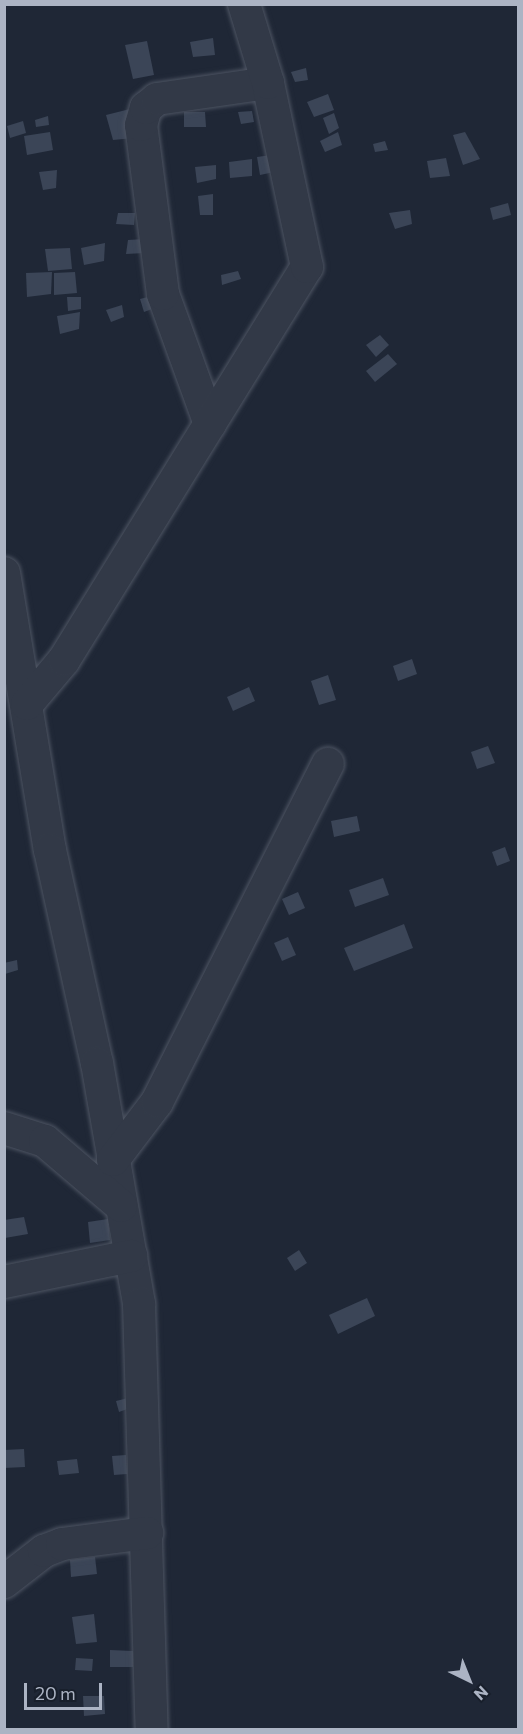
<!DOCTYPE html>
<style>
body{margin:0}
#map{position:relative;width:523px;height:1734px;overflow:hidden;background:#1f2736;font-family:Commissioner,sans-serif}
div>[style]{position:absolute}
.building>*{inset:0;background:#3b4557}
.roads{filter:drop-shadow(0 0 2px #4d5462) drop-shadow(0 0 2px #4d5462)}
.street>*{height:32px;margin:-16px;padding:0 16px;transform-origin:16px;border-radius:16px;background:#323947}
span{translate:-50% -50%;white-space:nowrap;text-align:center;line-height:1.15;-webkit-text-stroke:5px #181f2b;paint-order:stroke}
.frame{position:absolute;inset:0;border:6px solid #acb4c4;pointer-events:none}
.north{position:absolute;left:439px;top:1650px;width:60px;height:60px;-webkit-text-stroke:4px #181f2b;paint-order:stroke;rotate:137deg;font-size:16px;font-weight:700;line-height:24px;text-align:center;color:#acb4c4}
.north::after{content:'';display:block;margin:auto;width:21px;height:27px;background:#acb4c4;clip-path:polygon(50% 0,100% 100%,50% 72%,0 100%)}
.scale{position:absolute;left:24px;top:1683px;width:78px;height:27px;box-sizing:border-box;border:3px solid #acb4c4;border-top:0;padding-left:8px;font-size:18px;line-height:21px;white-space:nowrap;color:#acb4c4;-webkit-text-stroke:4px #181f2b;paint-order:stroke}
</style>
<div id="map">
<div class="building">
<div style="clip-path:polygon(213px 38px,215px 55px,193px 57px,190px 42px)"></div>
<div style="clip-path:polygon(147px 41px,154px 75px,133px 79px,125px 45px)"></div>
<div style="clip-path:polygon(306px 68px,308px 80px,295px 82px,291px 72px)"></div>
<div style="clip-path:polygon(328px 94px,334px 110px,314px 117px,307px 102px)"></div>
<div style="clip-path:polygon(130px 109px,134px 138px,113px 140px,106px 115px)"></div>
<div style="clip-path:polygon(252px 111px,254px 122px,241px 124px,238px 112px)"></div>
<div style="clip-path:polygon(184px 112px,205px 112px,206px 127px,184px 127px)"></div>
<div style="clip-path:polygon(334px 113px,339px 128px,329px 134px,323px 118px)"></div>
<div style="clip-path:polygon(48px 116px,49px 125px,36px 127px,35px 120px)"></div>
<div style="clip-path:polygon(23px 121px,26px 133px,10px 138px,7px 126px)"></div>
<div style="clip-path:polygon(50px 132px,53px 150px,27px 155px,24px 136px)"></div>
<div style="clip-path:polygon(338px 132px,342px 145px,325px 152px,320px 141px)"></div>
<div style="clip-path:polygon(465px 132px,480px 159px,463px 165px,453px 135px)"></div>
<div style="clip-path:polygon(385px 141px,388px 150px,375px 152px,373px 144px)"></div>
<div style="clip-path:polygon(278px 154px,279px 171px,260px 175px,257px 157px)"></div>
<div style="clip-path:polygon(446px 158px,450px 176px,430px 178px,427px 161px)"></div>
<div style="clip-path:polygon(252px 159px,252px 176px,230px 178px,229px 162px)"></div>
<div style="clip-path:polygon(216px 165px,216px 179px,197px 183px,195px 167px)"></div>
<div style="clip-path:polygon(57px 170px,56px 188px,43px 190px,39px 172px)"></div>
<div style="clip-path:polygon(213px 194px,213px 215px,200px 215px,198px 196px)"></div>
<div style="clip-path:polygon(508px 203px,511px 215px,493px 220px,490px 208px)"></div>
<div style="clip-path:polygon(410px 210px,412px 224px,395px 229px,389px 213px)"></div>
<div style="clip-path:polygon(118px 213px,135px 213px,134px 225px,116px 224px)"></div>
<div style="clip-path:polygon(145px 239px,145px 253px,126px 254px,128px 240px)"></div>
<div style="clip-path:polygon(105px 243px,104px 261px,84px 265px,81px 248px)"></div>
<div style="clip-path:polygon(70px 248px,72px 269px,48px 271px,45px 249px)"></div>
<div style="clip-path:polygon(238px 271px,241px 279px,222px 285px,221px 275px)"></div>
<div style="clip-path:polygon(52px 272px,51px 294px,27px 297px,26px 273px)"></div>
<div style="clip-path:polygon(75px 272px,77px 293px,54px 295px,54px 273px)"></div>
<div style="clip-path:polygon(159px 294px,160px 306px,144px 312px,140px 299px)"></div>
<div style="clip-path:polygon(67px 297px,81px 297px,81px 309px,68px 311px)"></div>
<div style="clip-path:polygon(122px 305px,124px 317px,111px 322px,106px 310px)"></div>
<div style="clip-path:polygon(80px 312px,79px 329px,60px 334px,57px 316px)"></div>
<div style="clip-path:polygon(380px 335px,389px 345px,376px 357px,366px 345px)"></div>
<div style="clip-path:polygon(388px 354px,397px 364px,375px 382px,366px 371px)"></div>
<div style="clip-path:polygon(412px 659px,417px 674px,398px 681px,393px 666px)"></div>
<div style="clip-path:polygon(328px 675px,336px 700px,319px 705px,311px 681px)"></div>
<div style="clip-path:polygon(249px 687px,255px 701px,233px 711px,227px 697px)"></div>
<div style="clip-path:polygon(488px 746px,495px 763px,477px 769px,471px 752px)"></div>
<div style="clip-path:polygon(357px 816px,360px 831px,334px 837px,331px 821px)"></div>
<div style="clip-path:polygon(505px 847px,510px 861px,497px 866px,492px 852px)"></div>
<div style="clip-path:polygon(383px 878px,389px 895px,355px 907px,349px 890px)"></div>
<div style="clip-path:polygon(298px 892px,305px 908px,289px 915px,282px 899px)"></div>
<div style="clip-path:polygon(404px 924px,413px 948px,354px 971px,344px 948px)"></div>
<div style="clip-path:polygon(288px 937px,296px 955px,282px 961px,274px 943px)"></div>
<div style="clip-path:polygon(17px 960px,18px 970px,5px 974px,4px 963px)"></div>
<div style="clip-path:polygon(24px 1217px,28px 1234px,5px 1238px,4px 1220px)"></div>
<div style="clip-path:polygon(108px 1219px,110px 1240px,90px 1243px,88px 1222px)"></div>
<div style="clip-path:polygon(299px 1250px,307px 1263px,295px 1271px,287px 1258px)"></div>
<div style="clip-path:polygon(367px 1298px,375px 1316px,338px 1334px,329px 1315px)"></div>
<div style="clip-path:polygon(128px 1398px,130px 1408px,119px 1412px,116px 1401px)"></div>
<div style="clip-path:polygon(24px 1449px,25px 1467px,4px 1468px,4px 1450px)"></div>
<div style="clip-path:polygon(126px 1455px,127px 1474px,114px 1475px,112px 1456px)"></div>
<div style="clip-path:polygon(77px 1459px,79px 1473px,59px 1475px,57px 1461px)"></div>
<div style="clip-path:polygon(95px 1557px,97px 1574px,71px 1577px,70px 1560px)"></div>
<div style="clip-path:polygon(94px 1614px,97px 1642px,76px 1644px,72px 1617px)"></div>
<div style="clip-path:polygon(110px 1650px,133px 1651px,133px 1667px,110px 1667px)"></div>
<div style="clip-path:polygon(76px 1658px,93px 1659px,92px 1671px,75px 1670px)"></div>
<div style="clip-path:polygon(83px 1696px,104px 1696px,105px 1714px,84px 1716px)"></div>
</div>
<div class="roads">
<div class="street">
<div style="left:210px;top:424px;width:138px;rotate:-109.9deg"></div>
<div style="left:163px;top:294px;width:170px;rotate:-97.4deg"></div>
<div style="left:141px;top:125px;width:18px;rotate:-74deg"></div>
<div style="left:146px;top:108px;width:14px;rotate:-39deg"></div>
<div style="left:157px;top:99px;width:112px;rotate:-8.2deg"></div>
<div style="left:4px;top:573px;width:281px;rotate:80.6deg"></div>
<div style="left:50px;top:850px;width:218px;rotate:77.6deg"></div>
<div style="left:97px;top:1063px;width:245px;rotate:80.1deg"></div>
<div style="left:139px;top:1304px;width:426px;rotate:88.3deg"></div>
<div style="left:27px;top:704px;width:57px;rotate:-49.9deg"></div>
<div style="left:64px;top:660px;width:462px;rotate:-58.3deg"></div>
<div style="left:307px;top:267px;width:188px;rotate:-102deg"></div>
<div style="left:268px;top:83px;width:83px;rotate:-106.9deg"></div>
<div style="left:4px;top:1128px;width:43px;rotate:17.6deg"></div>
<div style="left:45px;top:1141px;width:100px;rotate:40.5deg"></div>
<div style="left:113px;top:1160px;width:73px;rotate:-52.8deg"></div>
<div style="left:157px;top:1102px;width:379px;rotate:-63.2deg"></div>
<div style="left:4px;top:1282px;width:130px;rotate:-11.6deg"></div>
<div style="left:4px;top:1582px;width:51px;rotate:-37.8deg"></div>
<div style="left:44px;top:1551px;width:19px;rotate:-21deg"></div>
<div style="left:62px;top:1544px;width:86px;rotate:-7.4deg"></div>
</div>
</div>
<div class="frame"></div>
<div class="north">N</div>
<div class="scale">20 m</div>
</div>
